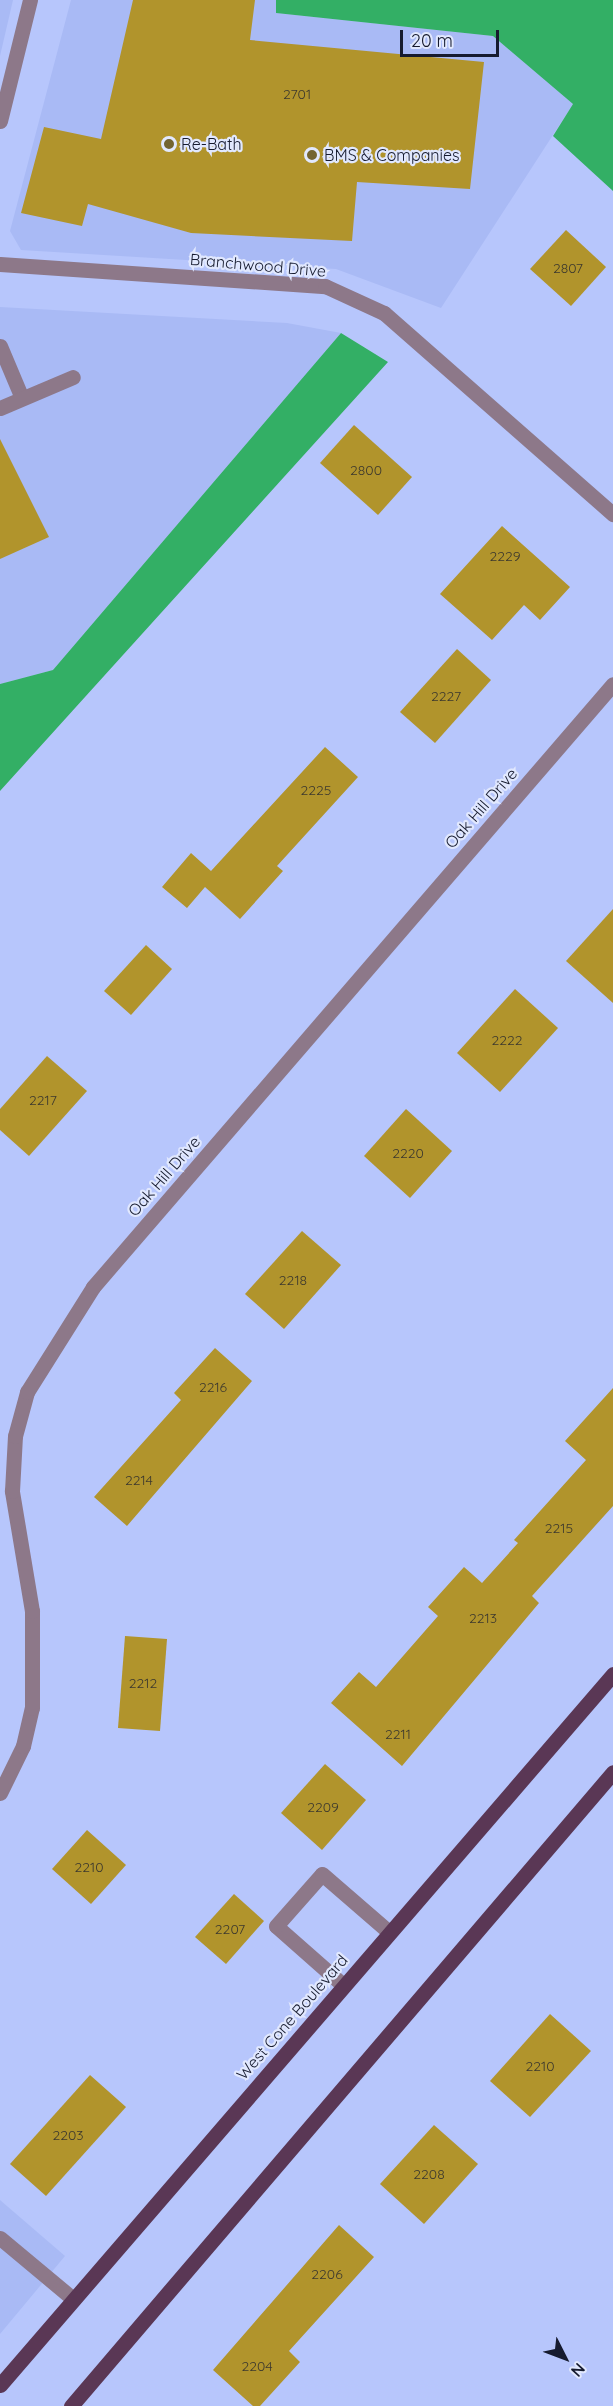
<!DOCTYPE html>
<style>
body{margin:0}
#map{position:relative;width:613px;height:2406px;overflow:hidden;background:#b7c6fc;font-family:Quicksand,sans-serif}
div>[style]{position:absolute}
.built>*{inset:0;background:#a9baf5}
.forest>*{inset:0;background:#33af65}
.building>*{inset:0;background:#b1942c}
.service>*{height:15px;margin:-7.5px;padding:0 7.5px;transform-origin:7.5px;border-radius:7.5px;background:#8d7889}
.minor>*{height:15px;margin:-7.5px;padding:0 7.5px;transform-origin:7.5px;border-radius:7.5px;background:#8d7889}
.primary>*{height:15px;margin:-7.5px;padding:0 7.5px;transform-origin:7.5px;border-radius:7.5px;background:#5a3755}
.dots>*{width:16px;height:16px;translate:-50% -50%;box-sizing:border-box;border:3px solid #e1e8fe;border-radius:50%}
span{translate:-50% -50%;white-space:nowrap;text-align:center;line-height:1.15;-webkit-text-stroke:4.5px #e1e8fe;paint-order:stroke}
.number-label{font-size:14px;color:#3d392e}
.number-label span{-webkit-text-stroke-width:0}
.poi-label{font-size:16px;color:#161b2f}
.left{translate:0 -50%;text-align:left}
.street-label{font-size:16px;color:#161b2f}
.north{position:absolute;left:535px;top:2328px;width:60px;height:60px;-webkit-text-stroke:4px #e1e8fe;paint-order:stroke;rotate:132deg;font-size:16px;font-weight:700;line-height:24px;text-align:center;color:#161b2f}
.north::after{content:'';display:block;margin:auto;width:21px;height:27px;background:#161b2f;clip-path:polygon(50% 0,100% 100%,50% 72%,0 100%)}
.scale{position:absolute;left:400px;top:30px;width:99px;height:27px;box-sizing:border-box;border:3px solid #161b2f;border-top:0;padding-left:8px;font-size:18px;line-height:21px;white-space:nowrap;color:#161b2f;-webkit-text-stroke:4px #e1e8fe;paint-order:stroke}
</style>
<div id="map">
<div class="built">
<div style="clip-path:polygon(0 0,13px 0,0 56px)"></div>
<div style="clip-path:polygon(71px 0,276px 0,276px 13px,493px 36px,573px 104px,441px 308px,336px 269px,21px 250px,10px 231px)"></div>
<div style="clip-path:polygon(0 307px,287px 323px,341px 333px,53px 670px,0 684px)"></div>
<div style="clip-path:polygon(0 2200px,65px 2256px,0 2334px)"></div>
</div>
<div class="forest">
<div style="clip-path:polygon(276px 0,613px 0,613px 191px,553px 136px,573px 104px,493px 36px,276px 13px)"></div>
<div style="clip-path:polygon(341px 333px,388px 362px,0 791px,0 684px,53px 670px)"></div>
</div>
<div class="building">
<div style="clip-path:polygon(133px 0,255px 0,250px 40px,484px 62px,470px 189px,357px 182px,352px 241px,191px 233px,88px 204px,82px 226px,21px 213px,44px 127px,101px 139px)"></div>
<div style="clip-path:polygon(566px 230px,606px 267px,571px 306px,530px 269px)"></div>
<div style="clip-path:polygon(354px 425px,412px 477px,378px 515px,320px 463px)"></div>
<div style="clip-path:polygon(0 439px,49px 537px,0 559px)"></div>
<div style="clip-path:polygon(502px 526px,570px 587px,540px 620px,524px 605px,492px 640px,440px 594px)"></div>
<div style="clip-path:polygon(457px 649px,491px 680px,435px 743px,400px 712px)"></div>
<div style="clip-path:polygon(325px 747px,358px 777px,277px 866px,283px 871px,240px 919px,205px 887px,187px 908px,162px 887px,191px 853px,211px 871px)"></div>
<div style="clip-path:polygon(613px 909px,613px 1003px,566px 961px)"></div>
<div style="clip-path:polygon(146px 945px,172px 969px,131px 1015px,104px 991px)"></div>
<div style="clip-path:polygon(515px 989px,558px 1028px,500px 1092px,457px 1053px)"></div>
<div style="clip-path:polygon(47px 1056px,87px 1091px,29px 1156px,0 1130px,0 1109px)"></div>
<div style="clip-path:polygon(406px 1109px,452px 1151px,410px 1198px,364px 1156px)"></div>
<div style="clip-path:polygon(302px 1231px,341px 1265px,284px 1329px,245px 1294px)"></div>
<div style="clip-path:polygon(215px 1348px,252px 1381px,127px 1526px,94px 1497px,181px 1400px,174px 1393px)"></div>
<div style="clip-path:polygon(613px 1388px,613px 1506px,532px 1596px,539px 1603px,402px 1766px,331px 1703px,359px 1672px,376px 1687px,438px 1616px,428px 1607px,464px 1567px,482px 1583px,518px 1543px,514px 1540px,586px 1460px,565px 1441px)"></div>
<div style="clip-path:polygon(125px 1636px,167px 1639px,160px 1731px,118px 1728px)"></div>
<div style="clip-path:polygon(325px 1764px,366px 1800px,322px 1850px,281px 1813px)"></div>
<div style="clip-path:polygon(87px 1830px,126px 1865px,91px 1904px,52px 1869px)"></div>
<div style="clip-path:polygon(234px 1894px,264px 1921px,226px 1964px,195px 1937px)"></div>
<div style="clip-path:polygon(550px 2014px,591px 2051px,530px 2117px,490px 2081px)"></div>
<div style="clip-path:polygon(90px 2075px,126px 2107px,46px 2196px,10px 2164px)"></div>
<div style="clip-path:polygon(434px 2125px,478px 2164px,424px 2224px,380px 2184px)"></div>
<div style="clip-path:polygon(339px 2225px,374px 2257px,289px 2351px,300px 2362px,260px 2406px,253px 2406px,213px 2370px)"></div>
</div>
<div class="service">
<div style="left:0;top:346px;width:56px;rotate:67.1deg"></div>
<div style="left:0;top:408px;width:79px;rotate:-23deg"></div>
<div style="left:343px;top:1985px;width:89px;rotate:-138.6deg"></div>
<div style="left:276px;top:1926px;width:69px;rotate:-48.5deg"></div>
<div style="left:322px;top:1874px;width:89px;rotate:40.9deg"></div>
<div style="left:0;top:2238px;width:94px;rotate:39.8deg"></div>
</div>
<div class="minor">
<div style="left:0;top:121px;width:125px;rotate:-76.1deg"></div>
<div style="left:0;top:264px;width:326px;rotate:3.9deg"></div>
<div style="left:325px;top:286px;width:65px;rotate:24.6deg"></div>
<div style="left:384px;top:313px;width:305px;rotate:41.3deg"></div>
<div style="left:0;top:1793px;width:52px;rotate:-63.9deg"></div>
<div style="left:23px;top:1746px;width:39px;rotate:-77deg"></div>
<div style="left:32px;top:1708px;width:97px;rotate:-90deg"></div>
<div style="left:32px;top:1611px;width:122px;rotate:-99.5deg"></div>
<div style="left:12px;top:1491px;width:55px;rotate:-86.9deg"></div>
<div style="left:15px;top:1436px;width:46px;rotate:-74.7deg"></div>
<div style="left:27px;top:1392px;width:124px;rotate:-57.8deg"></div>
<div style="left:93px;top:1287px;width:796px;rotate:-49.23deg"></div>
</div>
<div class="primary">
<div style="left:0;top:2385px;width:939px;rotate:-49.23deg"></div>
<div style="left:71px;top:2406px;width:834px;rotate:-49.47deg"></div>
</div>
<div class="dots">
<div style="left:169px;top:144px;background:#736431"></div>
<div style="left:312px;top:155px;background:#736431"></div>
</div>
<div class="number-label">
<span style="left:297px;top:94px">2701</span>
<span style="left:568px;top:268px">2807</span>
<span style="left:366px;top:470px">2800</span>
<span style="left:505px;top:556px">2229</span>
<span style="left:446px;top:696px">2227</span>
<span style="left:316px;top:790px">2225</span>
<span style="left:507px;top:1040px">2222</span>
<span style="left:43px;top:1100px">2217</span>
<span style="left:408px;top:1153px">2220</span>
<span style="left:293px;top:1280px">2218</span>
<span style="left:213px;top:1387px">2216</span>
<span style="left:139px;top:1480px">2214</span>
<span style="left:559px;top:1528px">2215</span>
<span style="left:483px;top:1618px">2213</span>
<span style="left:143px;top:1683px">2212</span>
<span style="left:398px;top:1734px">2211</span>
<span style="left:323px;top:1807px">2209</span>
<span style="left:89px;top:1867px">2210</span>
<span style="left:230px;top:1929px">2207</span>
<span style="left:540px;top:2066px">2210</span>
<span style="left:68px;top:2135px">2203</span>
<span style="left:429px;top:2174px">2208</span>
<span style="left:327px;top:2274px">2206</span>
<span style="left:257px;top:2366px">2204</span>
</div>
<div class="poi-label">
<span class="left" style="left:181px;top:144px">Re-Bath</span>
<span class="left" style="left:324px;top:155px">BMS &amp; Companies</span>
</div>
<div class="street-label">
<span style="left:258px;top:265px;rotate:5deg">Branchwood Drive</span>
<span style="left:481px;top:808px;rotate:-49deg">Oak Hill Drive</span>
<span style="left:164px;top:1176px;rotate:-49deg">Oak Hill Drive</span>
<span style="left:292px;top:2017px;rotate:-49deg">West Cone Boulevard</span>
</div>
<div class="north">N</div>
<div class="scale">20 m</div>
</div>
